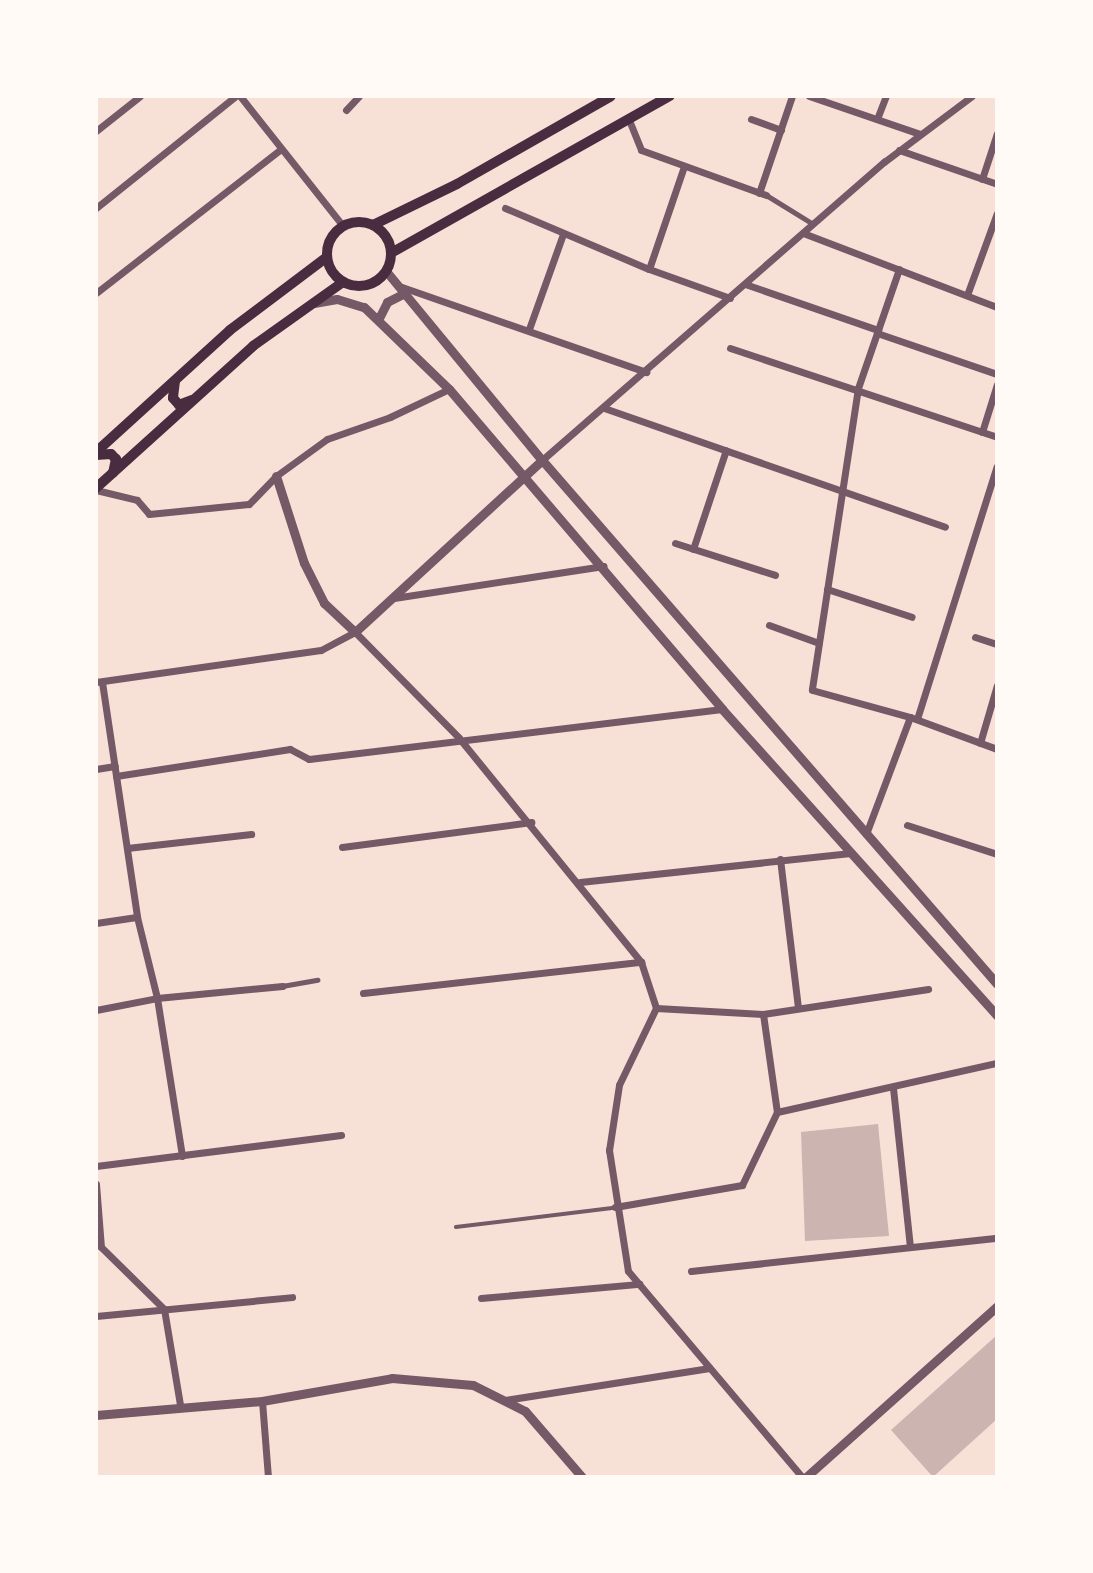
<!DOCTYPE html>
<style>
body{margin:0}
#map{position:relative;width:1093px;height:1573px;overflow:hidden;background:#f7e1d7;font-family:"Fira Sans",sans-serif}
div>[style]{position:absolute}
.building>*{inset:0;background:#ccb4b1}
.service>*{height:3.5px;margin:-1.75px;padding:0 1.75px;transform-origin:1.75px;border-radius:1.75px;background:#755966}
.pedestrian>*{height:5px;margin:-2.5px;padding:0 2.5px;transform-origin:2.5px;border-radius:2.5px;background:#755966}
.minor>*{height:7px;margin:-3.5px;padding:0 3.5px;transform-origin:3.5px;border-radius:3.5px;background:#755966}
.tertiary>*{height:9px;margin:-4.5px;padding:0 4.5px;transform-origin:4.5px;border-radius:4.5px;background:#755966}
.primary>*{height:10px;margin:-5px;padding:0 5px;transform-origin:5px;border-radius:5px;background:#4a2c40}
.primary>.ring{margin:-5px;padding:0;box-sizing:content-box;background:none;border:10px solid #4a2c40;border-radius:50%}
span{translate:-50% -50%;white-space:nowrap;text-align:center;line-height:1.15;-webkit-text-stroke:7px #fffaf5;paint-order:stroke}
.frame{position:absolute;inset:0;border:98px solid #fffaf5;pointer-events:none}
</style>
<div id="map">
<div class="building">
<div style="clip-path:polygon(878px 1124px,889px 1236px,805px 1241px,801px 1132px)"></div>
<div style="clip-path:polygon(997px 1335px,997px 1419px,933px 1477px,891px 1430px)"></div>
</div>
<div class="service">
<div style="left:456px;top:1227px;width:159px;rotate:-6.9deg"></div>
</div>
<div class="pedestrian">
<div style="left:766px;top:195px;width:55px;rotate:31.7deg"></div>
<div style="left:282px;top:986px;width:36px;rotate:-10deg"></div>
</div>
<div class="minor">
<div style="left:240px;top:96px;width:166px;rotate:51.6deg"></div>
<div style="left:809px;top:96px;width:117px;rotate:18.9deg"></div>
<div style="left:346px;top:110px;width:19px;rotate:-47deg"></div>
<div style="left:751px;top:119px;width:32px;rotate:20deg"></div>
<div style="left:877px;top:119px;width:25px;rotate:-69deg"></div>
<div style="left:629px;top:120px;width:32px;rotate:68deg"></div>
<div style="left:641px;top:150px;width:133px;rotate:19.8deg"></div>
<div style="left:96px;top:131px;width:56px;rotate:-38.5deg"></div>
<div style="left:899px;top:150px;width:104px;rotate:19.1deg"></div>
<div style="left:982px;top:179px;width:48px;rotate:-71.9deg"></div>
<div style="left:759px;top:193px;width:102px;rotate:-71.2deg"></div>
<div style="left:96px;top:208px;width:179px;rotate:-38.7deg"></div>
<div style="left:505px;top:208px;width:156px;rotate:23deg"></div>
<div style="left:649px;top:269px;width:86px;rotate:19.7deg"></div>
<div style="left:803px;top:233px;width:208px;rotate:20.9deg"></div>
<div style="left:649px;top:269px;width:109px;rotate:-71.2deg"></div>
<div style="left:899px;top:269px;width:126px;rotate:109deg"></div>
<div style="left:858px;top:388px;width:305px;rotate:98.7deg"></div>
<div style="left:812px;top:690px;width:102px;rotate:15.4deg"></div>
<div style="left:910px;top:717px;width:93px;rotate:20.2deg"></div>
<div style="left:745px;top:284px;width:141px;rotate:19.1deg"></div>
<div style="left:399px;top:286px;width:262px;rotate:19.2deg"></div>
<div style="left:96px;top:293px;width:234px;rotate:-37.9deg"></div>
<div style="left:967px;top:295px;width:87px;rotate:-69.9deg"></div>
<div style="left:529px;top:329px;width:101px;rotate:-70.3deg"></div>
<div style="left:877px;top:333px;width:127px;rotate:18.9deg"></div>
<div style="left:730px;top:348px;width:281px;rotate:18.4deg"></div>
<div style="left:604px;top:408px;width:361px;rotate:19.2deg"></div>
<div style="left:982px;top:432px;width:50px;rotate:-72.6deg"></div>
<div style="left:542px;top:460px;width:454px;rotate:-41.1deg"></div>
<div style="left:884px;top:162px;width:110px;rotate:-36.9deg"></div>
<div style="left:96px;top:490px;width:42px;rotate:13.7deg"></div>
<div style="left:137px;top:500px;width:18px;rotate:49deg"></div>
<div style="left:149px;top:514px;width:100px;rotate:-5.7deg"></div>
<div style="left:249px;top:504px;width:39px;rotate:-46deg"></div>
<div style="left:276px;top:476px;width:63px;rotate:-36deg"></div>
<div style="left:327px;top:439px;width:67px;rotate:-19.2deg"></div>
<div style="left:390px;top:417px;width:65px;rotate:-25.4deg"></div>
<div style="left:675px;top:543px;width:105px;rotate:17.7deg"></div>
<div style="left:693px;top:549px;width:104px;rotate:-71.6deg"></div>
<div style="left:827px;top:589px;width:89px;rotate:18.2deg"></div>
<div style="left:394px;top:598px;width:212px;rotate:-8.7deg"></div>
<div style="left:769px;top:625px;width:53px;rotate:19.8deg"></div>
<div style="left:975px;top:637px;width:23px;rotate:18deg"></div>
<div style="left:96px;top:682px;width:227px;rotate:-8.1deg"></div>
<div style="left:321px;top:650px;width:38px;rotate:-28deg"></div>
<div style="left:355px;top:632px;width:148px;rotate:45.5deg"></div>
<div style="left:459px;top:738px;width:289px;rotate:50.9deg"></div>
<div style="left:641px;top:962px;width:48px;rotate:71.9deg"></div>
<div style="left:656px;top:1008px;width:85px;rotate:115.7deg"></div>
<div style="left:619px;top:1085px;width:66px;rotate:98.7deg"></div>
<div style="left:609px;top:1150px;width:122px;rotate:81.1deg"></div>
<div style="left:628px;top:1271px;width:270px;rotate:49.8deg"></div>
<div style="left:102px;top:682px;width:238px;rotate:81.5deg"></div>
<div style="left:137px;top:917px;width:83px;rotate:76.1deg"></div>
<div style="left:157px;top:998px;width:126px;rotate:-5.5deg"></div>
<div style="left:917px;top:719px;width:265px;rotate:-72.5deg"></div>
<div style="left:980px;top:743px;width:60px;rotate:-73.7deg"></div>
<div style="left:96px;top:769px;width:19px;rotate:-9deg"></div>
<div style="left:116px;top:776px;width:176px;rotate:-8.8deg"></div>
<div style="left:290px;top:749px;width:21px;rotate:28deg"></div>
<div style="left:309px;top:759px;width:416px;rotate:-6.9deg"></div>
<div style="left:907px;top:825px;width:95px;rotate:17.9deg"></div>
<div style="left:866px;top:834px;width:125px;rotate:-69.4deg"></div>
<div style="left:342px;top:847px;width:191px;rotate:-7.5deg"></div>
<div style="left:127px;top:848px;width:125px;rotate:-6.4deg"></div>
<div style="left:780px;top:859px;width:150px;rotate:83.1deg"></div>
<div style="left:580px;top:882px;width:272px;rotate:-6.1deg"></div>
<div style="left:96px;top:923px;width:41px;rotate:-8.3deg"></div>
<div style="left:363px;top:993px;width:280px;rotate:-6.4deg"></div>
<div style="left:656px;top:1008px;width:107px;rotate:3.2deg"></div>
<div style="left:763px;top:1014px;width:167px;rotate:-8.6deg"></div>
<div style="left:96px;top:1010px;width:62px;rotate:-11.1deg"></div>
<div style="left:157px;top:998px;width:160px;rotate:81deg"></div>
<div style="left:763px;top:1014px;width:99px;rotate:81.9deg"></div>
<div style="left:893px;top:1088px;width:159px;rotate:83.9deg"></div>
<div style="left:96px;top:1166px;width:247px;rotate:-7.2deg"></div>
<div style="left:96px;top:1184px;width:63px;rotate:85.5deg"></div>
<div style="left:101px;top:1247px;width:88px;rotate:44.5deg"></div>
<div style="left:164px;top:1309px;width:97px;rotate:80.5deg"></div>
<div style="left:615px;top:1207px;width:129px;rotate:-9.8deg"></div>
<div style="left:742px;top:1185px;width:81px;rotate:-64.4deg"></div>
<div style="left:777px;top:1112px;width:225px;rotate:-12.6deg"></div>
<div style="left:691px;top:1271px;width:308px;rotate:-6.2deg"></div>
<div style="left:481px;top:1298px;width:159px;rotate:-5.1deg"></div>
<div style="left:96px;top:1316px;width:197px;rotate:-5.5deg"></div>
<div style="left:505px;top:1400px;width:207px;rotate:-8.9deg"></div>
<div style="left:262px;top:1401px;width:76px;rotate:85.5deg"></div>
</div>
<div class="tertiary">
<div style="left:386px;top:271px;width:245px;rotate:50.5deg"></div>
<div style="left:542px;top:460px;width:694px;rotate:49.03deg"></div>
<div style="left:314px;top:303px;width:23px;rotate:-10deg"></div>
<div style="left:337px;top:299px;width:28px;rotate:17deg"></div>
<div style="left:364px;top:307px;width:118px;rotate:44deg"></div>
<div style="left:449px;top:389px;width:421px;rotate:49.5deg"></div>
<div style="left:722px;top:709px;width:412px;rotate:48.1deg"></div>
<div style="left:379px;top:318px;width:18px;rotate:-63deg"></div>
<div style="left:387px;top:302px;width:20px;rotate:-27deg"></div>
<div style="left:276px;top:476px;width:91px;rotate:72.2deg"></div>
<div style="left:304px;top:563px;width:45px;rotate:63.4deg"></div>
<div style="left:324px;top:603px;width:42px;rotate:43.1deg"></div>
<div style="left:355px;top:632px;width:254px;rotate:-42.6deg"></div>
<div style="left:96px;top:1415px;width:167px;rotate:-4.8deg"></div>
<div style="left:262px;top:1401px;width:132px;rotate:-10deg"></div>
<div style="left:392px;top:1378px;width:81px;rotate:4.9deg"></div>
<div style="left:473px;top:1385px;width:58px;rotate:26.6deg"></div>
<div style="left:525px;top:1411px;width:87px;rotate:49.2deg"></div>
<div style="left:806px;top:1477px;width:256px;rotate:-41.8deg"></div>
</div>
<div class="primary">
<div class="ring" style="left:327px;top:222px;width:54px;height:54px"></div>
<div style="left:373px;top:225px;width:93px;rotate:-26deg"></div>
<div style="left:457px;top:184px;width:177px;rotate:-29.7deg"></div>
<div style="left:391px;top:253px;width:320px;rotate:-29.4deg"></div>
<div style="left:175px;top:381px;width:17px;rotate:97deg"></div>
<div style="left:173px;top:398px;width:9px;rotate:49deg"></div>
<div style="left:179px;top:405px;width:14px;rotate:-21deg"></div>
<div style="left:96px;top:452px;width:181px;rotate:-42.3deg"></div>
<div style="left:230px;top:330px;width:121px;rotate:-37deg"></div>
<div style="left:96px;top:455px;width:15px;rotate:-4deg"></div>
<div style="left:111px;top:454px;width:7px;rotate:45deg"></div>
<div style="left:116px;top:459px;width:14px;rotate:102deg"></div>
<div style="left:96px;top:488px;width:212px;rotate:-42.1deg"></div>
<div style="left:253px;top:346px;width:110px;rotate:-35.4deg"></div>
</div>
<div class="frame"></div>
</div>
